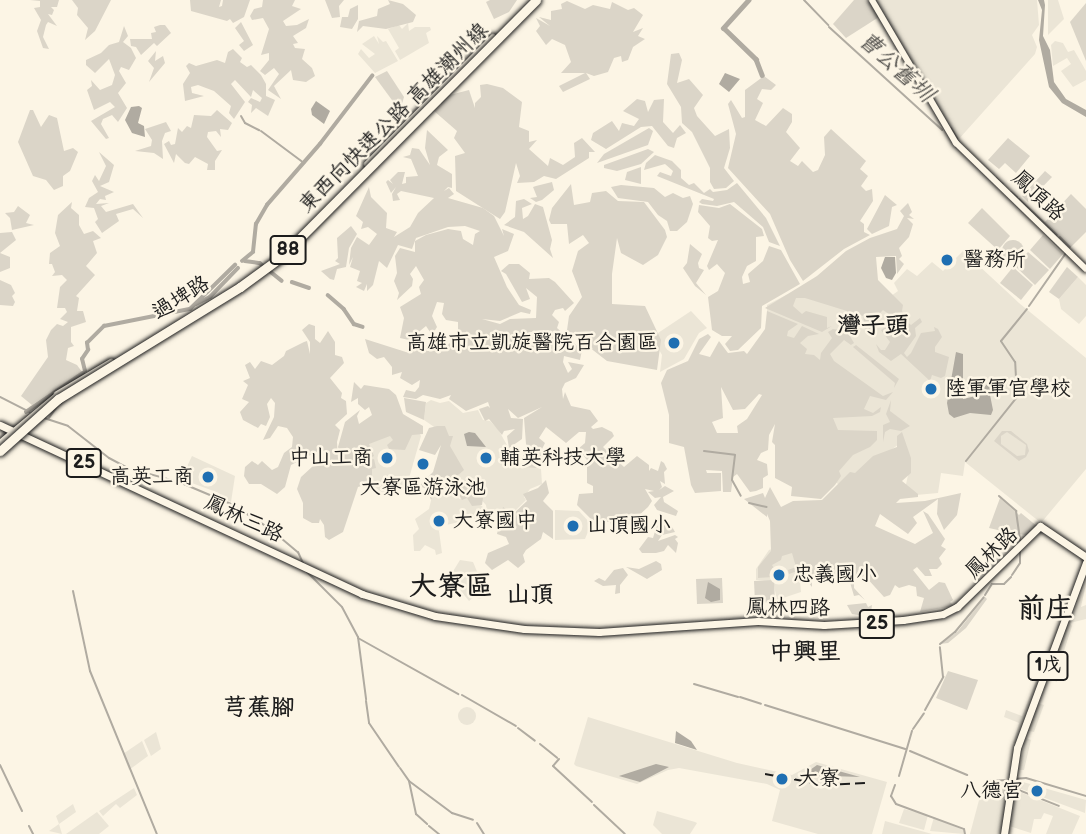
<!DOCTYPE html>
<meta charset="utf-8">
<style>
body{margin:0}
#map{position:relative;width:1086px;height:834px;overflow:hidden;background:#fcf5e5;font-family:"Balsamiq Sans","LXGW WenKai TC",sans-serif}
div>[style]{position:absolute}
.built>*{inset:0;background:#ebe5d6}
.round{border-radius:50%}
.green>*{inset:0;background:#dbd5c8}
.water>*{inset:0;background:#b0aba1}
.stream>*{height:2px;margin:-1px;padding:0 1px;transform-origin:1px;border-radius:1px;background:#b0aba1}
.canal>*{height:3.5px;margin:-1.75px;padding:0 1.75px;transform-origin:1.75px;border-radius:1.75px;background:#b0aba1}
.river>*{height:4.5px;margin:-2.25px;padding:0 2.25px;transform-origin:2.25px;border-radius:2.25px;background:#b0aba1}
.roads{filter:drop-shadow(0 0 2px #1c1c1c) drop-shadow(0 0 2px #1c1c1c)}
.secondary>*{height:6px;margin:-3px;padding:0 3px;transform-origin:3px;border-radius:3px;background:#fcf5e5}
.primary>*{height:7px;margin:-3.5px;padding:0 3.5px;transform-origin:3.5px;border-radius:3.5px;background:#fcf5e5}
.highway>*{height:9px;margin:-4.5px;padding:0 4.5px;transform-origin:4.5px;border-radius:4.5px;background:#fcf5e5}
.rail>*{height:2px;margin-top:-1px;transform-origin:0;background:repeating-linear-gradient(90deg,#1c1c1c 0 10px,transparent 0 15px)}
.bridges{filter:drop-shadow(0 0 2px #1c1c1c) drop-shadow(0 0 2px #1c1c1c)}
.highway-bridge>*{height:9px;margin:-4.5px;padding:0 4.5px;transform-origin:4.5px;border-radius:4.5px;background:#fcf5e5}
.dots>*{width:19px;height:19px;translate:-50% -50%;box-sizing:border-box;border:4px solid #fcf5e5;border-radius:50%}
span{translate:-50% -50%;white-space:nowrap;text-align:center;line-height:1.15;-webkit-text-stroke:5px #fcf5e5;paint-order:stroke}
.shield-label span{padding:2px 5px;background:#fcf5e5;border:2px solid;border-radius:5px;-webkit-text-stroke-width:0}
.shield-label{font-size:19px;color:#1c1c1c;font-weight:700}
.street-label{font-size:21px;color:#1c1c1c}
.poi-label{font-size:21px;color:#1c1c1c}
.left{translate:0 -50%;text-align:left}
.right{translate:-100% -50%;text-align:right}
.water-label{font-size:23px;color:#575551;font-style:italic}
.quarter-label{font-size:24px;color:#1c1c1c;font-weight:700}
.district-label{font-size:28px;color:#1c1c1c;font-weight:700}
</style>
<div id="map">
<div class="built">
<div style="clip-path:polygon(874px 0,1037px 0,1039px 25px,1032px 35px,1037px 47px,1035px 54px,958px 140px,955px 139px)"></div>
<div style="clip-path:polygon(1048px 0,1058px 0,1064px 19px,1048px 35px)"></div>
<div style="clip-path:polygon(408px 23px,409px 31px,415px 27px,430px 27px,431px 30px,426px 33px,429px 43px,400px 60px,395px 51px,399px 48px,388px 29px,399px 25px,402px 29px)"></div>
<div style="clip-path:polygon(374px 36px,379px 44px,377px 36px,383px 42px,386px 41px,398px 61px,375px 73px,358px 54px,361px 49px,369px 58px,375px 54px,362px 44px)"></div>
<div style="clip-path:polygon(1055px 41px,1063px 43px,1068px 52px,1074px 50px,1086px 71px,1086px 80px,1073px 87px,1061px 71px,1071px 64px,1067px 58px,1053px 66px,1051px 45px)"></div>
<div style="clip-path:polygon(963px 251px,1019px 303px,1086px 358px,1086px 469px,1041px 523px,965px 462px,963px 476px,941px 473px,938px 493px,916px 495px,905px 489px,910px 466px,899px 444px,842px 487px,830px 478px,767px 321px,767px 305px,788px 294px,891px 296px,898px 291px,894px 283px,907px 269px,917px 276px,932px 262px,943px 271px)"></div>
<div style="clip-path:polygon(1078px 277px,1086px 285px,1086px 316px,1079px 324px,1061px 309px,1059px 299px)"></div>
<div style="clip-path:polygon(691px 311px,707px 328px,699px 333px,684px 359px,660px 372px,662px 355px,652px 337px)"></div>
<div style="clip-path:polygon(431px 400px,440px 403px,449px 401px,463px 413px,478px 410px,483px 420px,490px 421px,498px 429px,508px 447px,520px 454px,517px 462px,541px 469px,542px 484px,530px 489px,524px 497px,526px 500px,512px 514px,487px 512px,486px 505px,476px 494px,456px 479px,462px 469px,455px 463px,446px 435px,424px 420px,426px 403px)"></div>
<div style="clip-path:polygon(417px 429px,421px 436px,406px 489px,390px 486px,390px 493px,377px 492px,356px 449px,374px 439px)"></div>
<div style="clip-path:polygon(192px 456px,235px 476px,231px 502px,218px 496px,219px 493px,181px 479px)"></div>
<div style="clip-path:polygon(455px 489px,459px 499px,467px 496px,483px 507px,482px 511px,476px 518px,442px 526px,439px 531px,442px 553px,436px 555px,435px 550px,425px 545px,420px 551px,414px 551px,413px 535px,419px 529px,415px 519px,429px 509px,433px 492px)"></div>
<div style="clip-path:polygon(555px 510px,579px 511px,591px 524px,585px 539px,555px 540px)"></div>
<div style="clip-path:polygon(788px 544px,797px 547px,801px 592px,777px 600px,773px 581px,756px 580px,756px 569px,769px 550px)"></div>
<div style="clip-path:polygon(460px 560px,473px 562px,487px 595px,480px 599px,474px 597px,469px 601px,457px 586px,447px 581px)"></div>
<div style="clip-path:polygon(1086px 584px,1081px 607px,1086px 605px,1086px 619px,1070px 623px,1072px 626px,1056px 676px,1057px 682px,1043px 677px,1034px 702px,1044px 705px,1034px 732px,1029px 731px,1026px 738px,1031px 740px,1024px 770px,1019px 770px,1024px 746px,1013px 743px,1019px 723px,1004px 717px,1006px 710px,1022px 716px,1043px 663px,1037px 660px,1040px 652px,1050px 655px,1058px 625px,1070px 621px)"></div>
<div class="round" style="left:458px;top:707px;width:18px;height:18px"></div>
<div style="clip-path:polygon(588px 717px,737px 763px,792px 775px,816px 762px,887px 782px,872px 834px,818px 834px,772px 821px,780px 790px,767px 784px,679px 768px,668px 770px,637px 784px,576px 766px,574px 764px)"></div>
<div style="clip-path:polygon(156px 732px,161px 749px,151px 756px,144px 740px)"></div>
<div style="clip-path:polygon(142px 741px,148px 756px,129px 770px,123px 754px)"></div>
<div style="clip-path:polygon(1023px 782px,1086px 800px,1085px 813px,1016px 787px,1016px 783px)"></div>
<div style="clip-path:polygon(1010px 783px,1002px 834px,970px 834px,983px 785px)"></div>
<div style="clip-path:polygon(134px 788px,137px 795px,120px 808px,116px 804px,103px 816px,99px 811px)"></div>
<div style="clip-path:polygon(1015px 790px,1080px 816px,1072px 834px,1046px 834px,1053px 816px,1044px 813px,1041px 819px,1034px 819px,1031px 833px,1009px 826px)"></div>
<div style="clip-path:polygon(73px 804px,76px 812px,59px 824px,62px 834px,49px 831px,59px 824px,56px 816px)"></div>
<div style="clip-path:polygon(904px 809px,928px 815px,924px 830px,899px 823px)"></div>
<div style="clip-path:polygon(657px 811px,695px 822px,697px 823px,690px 834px,662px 834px,653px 825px)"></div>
<div style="clip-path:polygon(97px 812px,109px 826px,99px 834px,66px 834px)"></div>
<div style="clip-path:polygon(934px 817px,965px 831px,964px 834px,930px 831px)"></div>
<div style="clip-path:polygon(885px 821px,932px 834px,882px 834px)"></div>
</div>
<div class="green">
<div style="clip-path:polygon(30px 0,59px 0,57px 7px,51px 7px,54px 10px,52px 15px,48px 14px,57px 26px,48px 22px,46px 25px,43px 37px,49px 49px,43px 48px,37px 31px,41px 20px,34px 8px,40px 7px,40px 1px)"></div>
<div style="clip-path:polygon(72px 0,111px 0,95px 31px,85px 40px,88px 28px,77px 15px,78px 8px)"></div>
<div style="clip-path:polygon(190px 0,221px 0,219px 7px,222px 6px,223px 0,250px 0,244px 17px,233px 23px,230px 19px,227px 21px,191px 11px)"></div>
<div style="clip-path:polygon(263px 0,295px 0,292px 6px,301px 9px,283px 21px,286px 26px,297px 25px,309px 19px,306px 28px,293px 36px,298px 43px,293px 44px,295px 48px,305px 49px,302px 59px,312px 68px,315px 76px,306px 82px,293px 80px,291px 70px,274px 86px,281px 99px,268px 90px,279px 74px,274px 68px,265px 75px,260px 71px,269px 60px,269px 53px,261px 55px,269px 29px,263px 18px,252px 20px,250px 16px,254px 9px,262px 7px)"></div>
<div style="clip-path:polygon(325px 0,344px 0,339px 6px,340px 17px,332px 18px)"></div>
<div style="clip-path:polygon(388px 0,403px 4px,416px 15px,413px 22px,386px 29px,363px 26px,357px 32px,359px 21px,377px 16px,378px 9px,390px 4px)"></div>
<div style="clip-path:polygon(490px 0,517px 0,509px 12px,494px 19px,486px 2px)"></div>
<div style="clip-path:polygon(854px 0,868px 0,879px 17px,846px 38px,833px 24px)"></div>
<div style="clip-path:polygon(567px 1px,585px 9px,593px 5px,610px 9px,612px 2px,628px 10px,634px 8px,643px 15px,633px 32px,643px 28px,638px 36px,645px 39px,633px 47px,628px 60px,622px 62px,621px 56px,614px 58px,608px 72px,594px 76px,586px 73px,590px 79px,563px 92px,559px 86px,585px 73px,561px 73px,571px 62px,565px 45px,552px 39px,546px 45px,536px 31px,540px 26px,536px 18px,550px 26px,539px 17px,551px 20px,551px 11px,562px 9px,561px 4px)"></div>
<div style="clip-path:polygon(1086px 3px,1086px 61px,1070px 22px)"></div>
<div style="clip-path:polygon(358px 5px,358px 19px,352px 29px,340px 27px,342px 17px,348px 17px,350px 9px)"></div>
<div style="clip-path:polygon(241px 22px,253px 45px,244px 51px,239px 45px,244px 41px,235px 28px)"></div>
<div style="clip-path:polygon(160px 25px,165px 25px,171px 33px,157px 46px,154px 43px,141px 55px,136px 47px,131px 46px,130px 39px,152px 39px,151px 33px,156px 32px,154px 27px)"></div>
<div style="clip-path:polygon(124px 26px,128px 36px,123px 42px,131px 48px,136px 58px,129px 70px,121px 67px,119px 71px,126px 83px,118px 93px,127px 108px,118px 122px,112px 115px,103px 119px,101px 124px,109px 138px,106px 139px,91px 121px,115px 107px,110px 102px,94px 110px,87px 90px,92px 86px,91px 80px,100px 90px,112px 85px,115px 75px,109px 59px,95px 73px,86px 65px,86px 60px,101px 53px,109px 45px,119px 42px)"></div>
<div style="clip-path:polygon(233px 49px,242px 58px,240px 62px,247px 67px,251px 65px,261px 75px,266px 84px,266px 96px,275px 100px,268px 116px,256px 108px,251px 113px,252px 105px,248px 102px,251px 98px,260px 102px,262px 98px,253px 90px,251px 97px,235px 80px,231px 84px,245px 102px,234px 119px,229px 113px,231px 106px,214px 91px,198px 85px,191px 87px,192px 93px,204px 96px,185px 101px,183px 84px,190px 73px,186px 66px,189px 63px,196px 66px,217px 60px,225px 63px,228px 52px)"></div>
<div style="clip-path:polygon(156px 51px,155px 61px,163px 56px,165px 63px,149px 82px,154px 68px,148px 61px)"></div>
<div style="clip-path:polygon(679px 53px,682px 60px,677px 83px,689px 79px,703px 95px,694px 108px,697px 116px,715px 136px,729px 129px,730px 148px,724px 168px,734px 181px,726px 188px,714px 189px,710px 182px,710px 168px,692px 132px,682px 123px,681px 107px,667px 84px,671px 54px)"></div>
<div style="clip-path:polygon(387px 71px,404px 97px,400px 111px,375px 77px)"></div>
<div style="clip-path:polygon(764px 76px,776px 85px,771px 90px,762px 89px,757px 99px,763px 103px,755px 120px,766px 126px,783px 108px,792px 114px,792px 122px,786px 132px,800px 148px,790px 161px,798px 166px,802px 161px,813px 172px,818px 170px,825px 155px,824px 137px,831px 129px,866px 161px,860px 169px,868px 176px,861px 186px,866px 191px,872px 189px,873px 201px,860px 221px,864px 224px,864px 232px,870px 235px,844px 249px,803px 281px,790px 260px,770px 214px,728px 168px,736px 134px,728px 104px,731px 100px,742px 118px,745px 117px,745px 90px)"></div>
<div style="clip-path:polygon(487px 84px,503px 88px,522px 102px,519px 127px,529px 131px,529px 142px,537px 140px,529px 149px,548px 166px,550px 158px,563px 165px,575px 157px,574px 143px,582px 138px,595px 152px,589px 152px,589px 158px,556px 179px,544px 176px,534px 182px,517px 183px,520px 176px,516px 163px,505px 212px,500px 219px,456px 191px,455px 156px,465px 153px,454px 138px,457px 131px,434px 111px,441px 105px,442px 97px,469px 90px,475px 108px,475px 103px,481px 97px,480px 85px)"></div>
<div style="clip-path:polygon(637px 99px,645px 101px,648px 112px,654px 100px,664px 99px,663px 122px,673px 133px,680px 125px,686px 133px,677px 138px,674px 148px,668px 146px,652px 126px,641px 127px,606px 149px,591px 140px,593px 133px,612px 121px,619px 131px,622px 123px,634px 126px,639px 119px,623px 111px)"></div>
<div style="clip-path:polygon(30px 110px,33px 110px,41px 127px,49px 115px,57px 118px,64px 151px,73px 148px,78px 152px,70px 171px,63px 176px,63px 186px,54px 190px,46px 180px,33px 176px,18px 142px)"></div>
<div style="clip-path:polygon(217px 110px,232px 123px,228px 130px,220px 129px,221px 137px,216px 131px,208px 132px,207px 137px,217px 151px,222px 150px,215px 161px,215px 170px,207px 170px,208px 164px,195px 157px,189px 164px,185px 163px,176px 154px,174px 163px,164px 144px,169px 141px,171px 145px,175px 144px,178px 128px,182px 132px,187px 126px,191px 128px,194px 115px,211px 116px)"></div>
<div style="clip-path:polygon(166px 122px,171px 131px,165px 133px,162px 141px,163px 159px,154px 153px,135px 151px,151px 146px,152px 140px,145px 129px)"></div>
<div style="clip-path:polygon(649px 128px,653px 131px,648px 145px,597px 163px,604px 154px)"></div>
<div style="clip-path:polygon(427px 130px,448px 150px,439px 157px,437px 165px,452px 174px,452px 188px,448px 187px,444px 191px,449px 188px,454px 194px,448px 198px,483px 208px,494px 216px,504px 236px,502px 229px,514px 234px,508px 251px,494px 257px,507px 287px,519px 305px,531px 310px,530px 314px,521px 312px,500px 321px,482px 319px,500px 324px,510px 319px,536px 318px,537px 297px,526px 288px,530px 299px,522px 302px,506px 274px,501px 271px,509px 264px,519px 264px,530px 273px,529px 279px,549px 278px,555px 282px,574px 303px,565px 311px,563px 308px,555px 310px,552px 315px,559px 322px,557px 328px,582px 350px,580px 360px,564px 356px,563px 362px,568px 373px,572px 369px,568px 362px,584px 365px,576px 378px,565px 383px,562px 389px,563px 399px,565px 392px,571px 406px,590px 410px,598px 421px,591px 427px,593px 429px,602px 427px,612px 432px,614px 436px,603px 447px,624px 467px,637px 456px,649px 465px,649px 471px,651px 468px,658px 471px,661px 461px,664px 463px,667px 469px,664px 472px,665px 484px,660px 481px,662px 487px,659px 490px,665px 486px,674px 491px,663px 497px,664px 502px,678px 511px,676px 516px,657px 510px,654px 505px,661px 497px,655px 498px,648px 492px,654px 491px,645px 489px,652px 501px,648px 507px,623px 530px,614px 534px,610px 522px,592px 520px,577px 505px,579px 494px,593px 493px,593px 486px,587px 483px,587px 460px,578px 449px,585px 443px,586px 432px,579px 432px,566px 443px,546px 427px,539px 438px,545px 443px,542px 449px,546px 454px,540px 460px,541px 464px,536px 468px,525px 467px,523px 455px,533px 453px,526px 444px,524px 418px,542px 407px,518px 418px,508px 409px,511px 418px,523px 419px,522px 439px,509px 448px,507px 436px,515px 429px,504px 431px,502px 435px,489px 419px,485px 421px,479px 409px,488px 406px,490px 408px,488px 402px,466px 411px,449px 399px,451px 395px,440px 399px,423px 395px,416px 399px,403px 397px,406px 390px,415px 392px,419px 387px,420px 380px,412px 385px,400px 378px,402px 372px,392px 375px,392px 367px,384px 357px,377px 359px,369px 353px,365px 339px,409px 353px,415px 346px,447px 345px,458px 338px,458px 322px,446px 320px,442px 314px,444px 303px,437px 302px,432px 316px,437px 327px,432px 335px,426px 326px,409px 340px,400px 338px,404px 318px,400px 307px,421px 294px,419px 287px,424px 280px,416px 266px,410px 274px,413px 279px,412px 286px,397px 300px,399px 293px,394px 281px,397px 273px,395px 256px,400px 248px,415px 252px,415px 241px,426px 235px,448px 229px,461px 231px,463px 239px,473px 245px,475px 234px,480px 231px,465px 226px,448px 227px,416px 238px,412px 249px,398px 245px,387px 268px,379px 261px,373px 285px,367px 291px,367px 284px,364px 291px,356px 287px,362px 283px,357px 281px,360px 271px,350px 267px,353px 257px,349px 265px,351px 248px,357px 237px,369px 245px,377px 234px,368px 227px,361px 229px,363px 222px,356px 216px,369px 187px,371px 197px,387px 213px,386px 228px,397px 232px,394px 237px,410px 227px,418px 213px,434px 198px,401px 191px,397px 194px,400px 200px,393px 201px,392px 194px,396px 187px,391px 193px,386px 182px,388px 180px,393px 184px,390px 180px,398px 172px,405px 172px,402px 184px,406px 183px,406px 177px,418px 176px,411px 159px,403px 157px,410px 155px,412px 148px,419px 149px,430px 165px,425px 148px)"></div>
<div style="clip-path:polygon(1008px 138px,1030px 156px,1016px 173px,1005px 163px,999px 169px,988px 160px)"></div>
<div style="clip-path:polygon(648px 149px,654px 152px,641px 164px,617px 171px,604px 168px,604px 165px)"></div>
<div style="clip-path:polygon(99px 152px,114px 165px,109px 182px,100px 186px,114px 192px,105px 196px,106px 200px,100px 199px,96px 204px,109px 203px,101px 206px,106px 212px,133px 204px,143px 218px,133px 209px,116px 214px,119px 221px,102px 233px,95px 222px,98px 219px,94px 208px,85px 207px,89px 198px,98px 192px,92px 181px,95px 175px,99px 181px,106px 166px)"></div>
<div style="clip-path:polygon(655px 155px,672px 161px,681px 170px,681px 178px,689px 185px,694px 183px,704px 193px,710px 189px,713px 192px,727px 190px,737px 183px,766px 218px,780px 246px,769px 242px,763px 227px,734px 202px,717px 206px,702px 204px,699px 202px,702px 199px,713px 201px,714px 199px,657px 176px,660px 172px,671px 176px,673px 171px,665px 164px,644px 170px,646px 163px)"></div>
<div style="clip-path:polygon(641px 167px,641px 184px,625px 180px,627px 172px)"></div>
<div style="clip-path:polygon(1045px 171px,1052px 177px,1028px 202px,1022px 196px)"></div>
<div style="clip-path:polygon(552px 182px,554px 190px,542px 200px,536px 202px,530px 198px,537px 197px,533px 187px,536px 186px)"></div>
<div style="clip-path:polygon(571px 184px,574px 205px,590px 202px,592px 193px,606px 191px,618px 201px,644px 202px,665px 230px,667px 237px,658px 255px,643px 265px,621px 253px,617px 238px,612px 274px,612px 304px,645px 306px,661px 340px,657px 370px,607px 361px,567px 330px,569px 316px,582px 297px,572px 271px,578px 251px,589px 243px,583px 235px,569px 244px,567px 224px,551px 224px,549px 220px,552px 208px)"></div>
<div style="clip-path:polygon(621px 185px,654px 188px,665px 197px,673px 193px,683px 198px,690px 196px,693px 204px,687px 222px,677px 231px,670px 231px,667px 221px,658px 215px,648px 202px,618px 198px,611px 187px)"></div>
<div style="clip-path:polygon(1071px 194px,1086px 209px,1086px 232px,1070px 248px,1044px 223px)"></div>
<div style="clip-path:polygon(885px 195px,897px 205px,892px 207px,889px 226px,872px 234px,867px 229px)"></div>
<div style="clip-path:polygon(524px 199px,532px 204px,522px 208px,523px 219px,528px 216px,535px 204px,543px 207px,552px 240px,550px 249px,553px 258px,524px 232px,504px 225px,515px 217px,516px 201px)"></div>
<div style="clip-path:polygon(72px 202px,71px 208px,79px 215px,79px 225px,84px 234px,93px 231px,101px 238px,93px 241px,97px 253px,86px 266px,95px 275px,76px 296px,79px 298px,77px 311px,83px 311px,86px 322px,71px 327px,71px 342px,74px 346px,68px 348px,66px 360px,77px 365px,82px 372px,32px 405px,21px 396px,48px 357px,46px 340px,51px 330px,57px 324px,63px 326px,68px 322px,60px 319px,67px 312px,65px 308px,57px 308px,60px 287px,67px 280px,62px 275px,52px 276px,55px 272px,52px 264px,49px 264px,50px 253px,60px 246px,55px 233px,58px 215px)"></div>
<div style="clip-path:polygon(908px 203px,912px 212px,909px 215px,914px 219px,907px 218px,913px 224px,909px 237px,899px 248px,902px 256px,899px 259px,904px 264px,897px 274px,896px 256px,876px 257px,878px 280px,903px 305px,902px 311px,907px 319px,902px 323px,883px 310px,877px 316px,884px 325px,877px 326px,876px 335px,871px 336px,866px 332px,863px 316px,805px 298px,796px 298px,793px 306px,802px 314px,806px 311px,827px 317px,827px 328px,832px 326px,822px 332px,765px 308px,817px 276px,846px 251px,870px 238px,897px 229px,904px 216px,900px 211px)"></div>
<div style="clip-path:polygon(730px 204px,762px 229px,764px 236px,756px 237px,756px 261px,747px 266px,742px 277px,743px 284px,750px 282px,748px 274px,763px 261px,769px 246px,781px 250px,800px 284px,762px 306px,761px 328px,738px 350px,730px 351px,725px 344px,732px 336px,722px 336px,712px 330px,708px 297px,718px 291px,725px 273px,717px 264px,709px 270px,707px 266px,718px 240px,712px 241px,708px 238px,710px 226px,698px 212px,699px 205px,719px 208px)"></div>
<div style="clip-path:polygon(18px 206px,30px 215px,26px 223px,34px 225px,12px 230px,10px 218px,5px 213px,14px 212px)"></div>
<div style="clip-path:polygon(982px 208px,1010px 236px,998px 250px,968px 223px)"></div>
<div style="clip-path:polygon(351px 226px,357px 234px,349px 248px,346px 267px,337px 269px,334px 280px,330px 279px,321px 271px,340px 264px,335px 261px,338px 258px,337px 238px)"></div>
<div style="clip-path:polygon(12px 232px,16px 240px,0 253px,10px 257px,10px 268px,0 272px,0 233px)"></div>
<div style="clip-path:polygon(1043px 235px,1063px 254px,1050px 269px,1030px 250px)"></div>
<div class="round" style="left:1002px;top:240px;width:22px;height:22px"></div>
<div style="clip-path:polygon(690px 244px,702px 254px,698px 263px,699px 268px,704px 270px,696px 283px,706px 295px,695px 286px,683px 268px,687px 263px)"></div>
<div style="clip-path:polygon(1028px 252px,1049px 270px,1035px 285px,1015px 266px)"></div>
<div style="clip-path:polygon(1013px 267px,1033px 285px,1021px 300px,1000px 283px)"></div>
<div style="clip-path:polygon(1067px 267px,1078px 277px,1059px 299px,1049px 292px)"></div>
<div style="clip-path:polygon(0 280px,11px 285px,15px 293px,12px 296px,15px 302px,13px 306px,0 305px)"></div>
<div style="clip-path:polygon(evenodd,767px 311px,798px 324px,788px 331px,787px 336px,794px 338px,802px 326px,819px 334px,808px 336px,800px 343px,807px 349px,805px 354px,814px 355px,820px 360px,821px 353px,832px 338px,828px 332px,833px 329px,847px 331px,854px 343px,851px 345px,844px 340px,830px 354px,834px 361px,883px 396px,893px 392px,886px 400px,870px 396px,864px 409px,873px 413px,881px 407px,880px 412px,872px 416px,833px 418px,838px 430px,877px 431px,877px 440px,870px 447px,853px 455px,839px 471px,841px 476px,835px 485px,821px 499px,791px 496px,792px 487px,775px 478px,775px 445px,772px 442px,775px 424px,769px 435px,768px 450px,761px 453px,757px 460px,767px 464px,768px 475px,763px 478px,763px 488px,756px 491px,750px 492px,737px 474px,733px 477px,731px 492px,723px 492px,722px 471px,706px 470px,707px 473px,721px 473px,721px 491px,695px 493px,691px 485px,684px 447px,669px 443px,669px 415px,661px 383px,667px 370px,688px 361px,699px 339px,708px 334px,711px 337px,699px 354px,710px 357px,719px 341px,728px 353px,744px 351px,747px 354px,765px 329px,767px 311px,721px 387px,733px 410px,745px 409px,759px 394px,762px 395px,747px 419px,737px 426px,738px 433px,717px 433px,712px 422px,723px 418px,721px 387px)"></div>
<div style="clip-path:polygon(920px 318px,922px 322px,915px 328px,916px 336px,904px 353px,907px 357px,911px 353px,921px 333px,935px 331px,934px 327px,938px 329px,942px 337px,935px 347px,935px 352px,949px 357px,945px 376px,941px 378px,932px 375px,930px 381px,901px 354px,891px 361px,879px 352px,876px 344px,881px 350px,885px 350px,890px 342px,881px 330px,892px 323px,906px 321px,911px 325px)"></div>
<div style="clip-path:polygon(309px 324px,315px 326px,315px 339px,320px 343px,328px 331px,335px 342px,335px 355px,342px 357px,344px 363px,330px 378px,342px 393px,341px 398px,346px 401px,347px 414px,335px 425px,340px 430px,337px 442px,338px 459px,341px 455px,338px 447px,345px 422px,360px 410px,357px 416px,359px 424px,372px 415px,369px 407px,365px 410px,358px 404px,358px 398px,351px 402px,354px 382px,361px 389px,364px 385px,389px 389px,396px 395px,403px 414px,423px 426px,423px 434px,412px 435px,405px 450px,389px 449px,387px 445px,393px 440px,390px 436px,369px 444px,374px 456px,372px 457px,366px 447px,361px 450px,365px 461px,374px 459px,376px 468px,372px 469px,372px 483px,358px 487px,343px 532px,329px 540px,325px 537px,324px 525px,320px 519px,319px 523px,312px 523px,303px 518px,303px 503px,297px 489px,301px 477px,324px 456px,322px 449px,291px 465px,285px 487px,277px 494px,261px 484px,249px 484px,244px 476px,245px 467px,252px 461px,258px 465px,262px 461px,272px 470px,278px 467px,284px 453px,292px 447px,293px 437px,287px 428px,278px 426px,270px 438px,263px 440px,274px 417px,275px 403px,271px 398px,267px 404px,270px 417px,266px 426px,261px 424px,258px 428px,243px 420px,240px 412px,249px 402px,242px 399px,248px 385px,243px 381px,250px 378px,245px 365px,250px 362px,255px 369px,261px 361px,272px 365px,284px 356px,286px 351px,304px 342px,307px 341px,310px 354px,310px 342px,302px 330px)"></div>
<div style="clip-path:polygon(856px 345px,899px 379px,894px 388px,895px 383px,853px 347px)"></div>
<div style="clip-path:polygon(404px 398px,426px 402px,424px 420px,406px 412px)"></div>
<div style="clip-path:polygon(891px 400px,890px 411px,910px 426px,901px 431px,890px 429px,885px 432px,883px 442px,883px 425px,890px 422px,886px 414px)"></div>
<div style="clip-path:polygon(437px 426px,445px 426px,449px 436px,453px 436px,450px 446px,464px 470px,456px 477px,460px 483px,466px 480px,477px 491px,483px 498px,482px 505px,472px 506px,467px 498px,462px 500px,457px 492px,449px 488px,434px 494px,431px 500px,427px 489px,419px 486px,433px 472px,441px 445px,435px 455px,419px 450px,429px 428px)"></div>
<div style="clip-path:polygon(evenodd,1002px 431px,1011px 431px,1027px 444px,1029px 451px,1026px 457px,1019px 461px,994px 441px,1002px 431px,1007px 432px,1026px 445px,1025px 455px,1017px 456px,1001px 444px,1001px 436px,1007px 432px)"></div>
<div style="clip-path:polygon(902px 432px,911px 458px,911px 473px,902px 481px,918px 494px,918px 497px,900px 499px,896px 503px,925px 501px,961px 493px,957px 515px,944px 530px,937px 514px,938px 499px,913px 517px,917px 523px,908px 534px,880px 514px,875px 526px,915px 544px,933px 533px,923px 511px,928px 514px,945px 539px,941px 546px,946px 549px,939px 558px,942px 564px,937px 569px,929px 569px,932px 576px,925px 576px,917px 567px,913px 570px,929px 590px,939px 582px,945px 583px,953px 600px,950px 602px,954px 606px,920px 612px,924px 598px,917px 596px,916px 587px,909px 585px,899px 588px,895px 585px,890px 595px,884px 597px,865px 576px,854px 581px,854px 588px,865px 600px,859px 595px,854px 596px,849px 579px,832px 577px,827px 580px,822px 575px,817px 575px,812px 578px,812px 587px,808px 582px,804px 584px,803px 569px,789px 574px,788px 570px,796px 567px,792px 553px,782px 556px,781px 560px,772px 565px,777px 573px,785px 573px,785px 576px,758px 578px,758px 567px,771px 551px,770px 521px,767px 514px,767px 517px,744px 499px,763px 493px,765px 498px,770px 487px,781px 507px,793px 501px,822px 500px,850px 472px,855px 473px,873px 456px,897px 447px,897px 436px)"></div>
<div style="clip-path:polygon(546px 480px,549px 493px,543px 501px,553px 511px,553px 539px,543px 532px,541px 539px,526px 550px,523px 555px,525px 562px,518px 568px,508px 560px,492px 570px,485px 563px,488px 553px,509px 544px,506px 537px,497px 534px,503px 507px,513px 514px,527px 501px,523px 494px,538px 488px)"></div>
<div style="clip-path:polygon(1000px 498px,1019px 515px,1021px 513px,1038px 527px,1026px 535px,1018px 534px,1013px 541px,1011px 533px,989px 528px)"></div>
<div style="clip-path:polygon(657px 525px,671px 525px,675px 532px,662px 535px,658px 541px,675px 535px,678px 537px,675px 539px,678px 543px,676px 553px,668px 545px,664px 551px,656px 553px,642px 553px,639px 549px,648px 537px,653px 538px)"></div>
<div style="clip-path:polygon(656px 561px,661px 564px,662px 570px,647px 579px,626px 567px,639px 569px)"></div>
<div style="clip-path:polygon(623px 568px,628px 575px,620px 585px,620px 593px,615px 594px,616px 585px,603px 586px,594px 581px,599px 578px,605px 581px,614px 570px)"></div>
<div style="clip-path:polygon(722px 578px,723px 603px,697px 604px,696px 579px)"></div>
<div style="clip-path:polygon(774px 580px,775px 602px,755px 603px,754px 581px)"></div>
<div style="clip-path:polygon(985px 597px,987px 599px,966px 628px,948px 643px,940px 644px,958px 631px)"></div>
<div style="clip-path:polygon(866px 603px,868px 607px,872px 605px,871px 613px,864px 616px,852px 614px,847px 605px)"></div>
<div style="clip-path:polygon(948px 671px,978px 680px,967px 710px,936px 698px)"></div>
</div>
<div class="water">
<div style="clip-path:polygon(1038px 0,1044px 0,1045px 5px,1043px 36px,1050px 50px,1054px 82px,1066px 99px,1086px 110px,1086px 117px,1062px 103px,1049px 87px,1039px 40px,1042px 10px)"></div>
<div style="clip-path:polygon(725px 73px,740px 79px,729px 92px,719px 84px)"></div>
<div style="clip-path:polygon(316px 101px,330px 111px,324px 124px,312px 115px,311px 109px)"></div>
<div style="clip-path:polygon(139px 106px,142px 108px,138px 123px,144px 126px,145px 137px,132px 133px,125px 120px,131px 107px)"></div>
<div style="clip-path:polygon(885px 257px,895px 257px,896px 273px,892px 280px,886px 278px,881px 268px)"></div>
<div style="clip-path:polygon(956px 352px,963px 354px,963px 399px,976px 396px,993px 378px,1002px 380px,1003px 383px,990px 395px,993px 410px,991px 415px,970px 413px,954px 418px,949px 414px,947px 403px)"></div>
<div style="clip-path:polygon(469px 432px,475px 433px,486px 447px,467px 446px,464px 434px)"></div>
<div style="clip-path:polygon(708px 582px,720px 589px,720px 600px,711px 602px,705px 598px)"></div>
<div style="clip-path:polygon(676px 731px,691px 741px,697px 750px,675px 743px)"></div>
<div style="clip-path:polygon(656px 764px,669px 767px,640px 782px,619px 776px)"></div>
<div style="clip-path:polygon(817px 765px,860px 777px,803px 775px)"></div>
</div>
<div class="stream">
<div style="left:804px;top:0;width:35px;rotate:46deg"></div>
<div style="left:829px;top:27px;width:153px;rotate:42.3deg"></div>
<div style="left:241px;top:116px;width:8px;rotate:60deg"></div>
<div style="left:245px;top:123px;width:16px;rotate:27deg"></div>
<div style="left:951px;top:128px;width:12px;rotate:59deg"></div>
<div style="left:261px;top:131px;width:54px;rotate:36.7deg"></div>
<div style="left:996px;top:178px;width:9px;rotate:41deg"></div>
<div style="left:1011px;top:192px;width:8px;rotate:40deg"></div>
<div style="left:1019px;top:199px;width:52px;rotate:43.5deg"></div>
<div style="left:1060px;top:237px;width:14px;rotate:45deg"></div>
<div style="left:1029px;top:306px;width:65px;rotate:-55.1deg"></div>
<div style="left:0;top:397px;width:33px;rotate:27deg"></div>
<div style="left:44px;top:418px;width:25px;rotate:18deg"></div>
<div style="left:68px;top:426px;width:52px;rotate:38deg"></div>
<div style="left:109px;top:458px;width:19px;rotate:28deg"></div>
<div style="left:49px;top:418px;width:16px;rotate:-55deg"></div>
<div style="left:704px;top:451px;width:31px;rotate:7deg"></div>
<div style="left:735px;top:455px;width:25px;rotate:97deg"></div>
<div style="left:732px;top:480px;width:18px;rotate:61deg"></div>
<div style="left:966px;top:461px;width:82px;rotate:-51.4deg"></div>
<div style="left:1017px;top:397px;width:35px;rotate:-93deg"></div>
<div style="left:1015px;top:362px;width:25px;rotate:-124deg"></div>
<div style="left:1001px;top:341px;width:41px;rotate:-50.9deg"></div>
<div style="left:135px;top:470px;width:41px;rotate:15.4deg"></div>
<div style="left:179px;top:482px;width:56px;rotate:22.9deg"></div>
<div style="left:231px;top:504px;width:45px;rotate:32.3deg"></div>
<div style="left:269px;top:528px;width:38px;rotate:40deg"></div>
<div style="left:298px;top:552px;width:12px;rotate:66deg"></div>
<div style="left:999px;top:496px;width:23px;rotate:41deg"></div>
<div style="left:1016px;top:511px;width:30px;rotate:82deg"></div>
<div style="left:749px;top:503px;width:18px;rotate:13deg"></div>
<div style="left:307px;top:572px;width:49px;rotate:45deg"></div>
<div style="left:342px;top:607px;width:34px;rotate:62deg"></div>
<div style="left:358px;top:637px;width:63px;rotate:82.6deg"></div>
<div style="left:1012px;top:575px;width:14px;rotate:-56deg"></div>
<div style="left:1020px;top:563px;width:13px;rotate:-90deg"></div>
<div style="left:73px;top:591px;width:82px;rotate:78deg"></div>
<div style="left:90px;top:671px;width:176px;rotate:67.7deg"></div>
<div style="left:985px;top:595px;width:13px;rotate:-58deg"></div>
<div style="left:992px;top:584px;width:12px"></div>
<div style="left:1004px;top:584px;width:10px;rotate:-45deg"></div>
<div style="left:358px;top:638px;width:115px;rotate:29.2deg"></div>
<div style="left:940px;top:644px;width:19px;rotate:-39deg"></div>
<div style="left:955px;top:632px;width:45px;rotate:-50.4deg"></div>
<div style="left:694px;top:684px;width:46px;rotate:16.5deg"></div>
<div style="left:462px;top:695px;width:62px;rotate:29.9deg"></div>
<div style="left:740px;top:697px;width:22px;rotate:18deg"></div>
<div style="left:366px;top:701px;width:22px;rotate:82deg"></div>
<div style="left:369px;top:723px;width:53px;rotate:55.7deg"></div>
<div style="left:765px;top:705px;width:147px;rotate:17.4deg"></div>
<div style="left:925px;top:710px;width:38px;rotate:-61deg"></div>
<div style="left:943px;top:677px;width:30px;rotate:-96deg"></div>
<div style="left:518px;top:728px;width:21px;rotate:37deg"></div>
<div style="left:913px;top:729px;width:19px;rotate:-55deg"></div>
<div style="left:540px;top:744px;width:22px;rotate:39deg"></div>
<div style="left:910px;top:751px;width:62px;rotate:22.8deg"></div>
<div style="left:559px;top:759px;width:9px;rotate:131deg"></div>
<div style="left:553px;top:766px;width:53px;rotate:42.7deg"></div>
<div style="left:0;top:765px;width:51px;rotate:64.4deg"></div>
<div style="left:400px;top:768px;width:16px;rotate:55deg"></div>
<div style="left:409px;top:781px;width:34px;rotate:78deg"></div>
<div style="left:416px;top:814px;width:15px;rotate:42deg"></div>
<div style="left:899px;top:776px;width:47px;rotate:-73.9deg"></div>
<div style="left:1013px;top:779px;width:13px;rotate:-4deg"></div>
<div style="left:1026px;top:778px;width:63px;rotate:16.7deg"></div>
<div style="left:409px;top:781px;width:54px;rotate:36.7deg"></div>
<div style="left:452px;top:813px;width:22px;rotate:18deg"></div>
<div style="left:988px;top:781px;width:20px;rotate:-3deg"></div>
<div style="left:895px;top:785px;width:12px;rotate:110deg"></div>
<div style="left:891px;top:796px;width:9px;rotate:58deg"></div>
<div style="left:896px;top:804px;width:72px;rotate:20.2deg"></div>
<div style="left:964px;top:829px;width:5px;rotate:79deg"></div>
<div style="left:1016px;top:789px;width:46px;rotate:21.6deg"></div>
<div style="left:594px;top:805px;width:42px;rotate:43.1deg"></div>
<div style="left:477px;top:823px;width:13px;rotate:58deg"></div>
<div style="left:29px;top:826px;width:9px;rotate:63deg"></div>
<div style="left:429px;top:826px;width:13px;rotate:39deg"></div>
</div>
<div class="canal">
<div style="left:242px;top:261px;width:14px;rotate:-39deg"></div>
<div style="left:253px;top:252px;width:28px;rotate:-84deg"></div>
<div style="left:256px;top:224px;width:22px;rotate:-60deg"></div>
<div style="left:267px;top:205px;width:81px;rotate:-49deg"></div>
<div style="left:320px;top:144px;width:86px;rotate:-52.6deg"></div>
<div style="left:245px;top:261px;width:15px;rotate:8deg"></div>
<div style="left:260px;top:263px;width:28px;rotate:39deg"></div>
<div style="left:292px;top:282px;width:18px;rotate:19deg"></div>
<div style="left:328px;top:295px;width:21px;rotate:41deg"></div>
<div style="left:344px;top:309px;width:18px;rotate:56deg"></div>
<div style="left:354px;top:324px;width:9px;rotate:18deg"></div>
<div style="left:196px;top:304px;width:16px;rotate:-27deg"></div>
<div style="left:210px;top:297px;width:40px;rotate:-46deg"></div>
<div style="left:85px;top:371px;width:12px;rotate:-104deg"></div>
<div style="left:82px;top:359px;width:11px;rotate:-56deg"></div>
<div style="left:88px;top:350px;width:7px;rotate:-98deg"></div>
<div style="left:87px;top:343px;width:24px;rotate:-45deg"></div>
<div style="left:104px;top:326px;width:88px;rotate:-11.2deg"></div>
<div style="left:190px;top:309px;width:63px;rotate:-44.4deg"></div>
<div style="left:26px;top:412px;width:69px;rotate:-34.4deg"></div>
</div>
<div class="river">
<div style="left:749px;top:0;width:38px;rotate:132deg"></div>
<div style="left:724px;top:28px;width:45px;rotate:44.1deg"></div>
<div style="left:756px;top:59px;width:17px;rotate:69deg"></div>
</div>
<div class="roads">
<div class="secondary">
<div style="left:872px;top:0;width:166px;rotate:59.6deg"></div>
<div style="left:956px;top:143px;width:181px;rotate:44.1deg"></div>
<div style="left:367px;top:164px;width:179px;rotate:-45.2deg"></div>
<div style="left:57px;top:394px;width:63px;rotate:-30.7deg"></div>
</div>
<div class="primary">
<div style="left:0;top:425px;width:400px;rotate:25deg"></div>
<div style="left:362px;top:594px;width:76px;rotate:16.8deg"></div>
<div style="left:435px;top:616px;width:90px;rotate:8.3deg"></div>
<div style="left:524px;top:629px;width:75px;rotate:2.3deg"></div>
<div style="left:599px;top:632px;width:159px;rotate:-4deg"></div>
<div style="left:758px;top:621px;width:66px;rotate:3.5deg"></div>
<div style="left:824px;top:625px;width:79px;rotate:-3.6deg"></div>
<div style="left:903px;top:620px;width:40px;rotate:-8.5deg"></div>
<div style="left:943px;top:614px;width:16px;rotate:-27deg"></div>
<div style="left:957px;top:607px;width:116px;rotate:-44.3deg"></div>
<div style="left:1040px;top:526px;width:55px;rotate:34deg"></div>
<div style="left:1004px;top:834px;width:87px;rotate:-81.4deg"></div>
<div style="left:1017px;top:748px;width:198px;rotate:-69.6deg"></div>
</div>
<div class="highway">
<div style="left:0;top:444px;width:78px;rotate:-39.8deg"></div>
</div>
</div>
<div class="rail">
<div style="left:765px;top:774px;width:61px;rotate:10.4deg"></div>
<div style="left:825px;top:785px;width:40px;rotate:-2.9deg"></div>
</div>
<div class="bridges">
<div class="highway-bridge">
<div style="left:0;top:451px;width:78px;rotate:-41.9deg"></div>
<div style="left:58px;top:399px;width:214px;rotate:-31.6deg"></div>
<div style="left:240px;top:287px;width:51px;rotate:-36.2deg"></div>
<div style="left:281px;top:257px;width:362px;rotate:-45.2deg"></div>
</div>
</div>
<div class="dots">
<div style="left:947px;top:260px;background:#1f6fb2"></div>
<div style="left:674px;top:343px;background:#1f6fb2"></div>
<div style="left:931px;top:389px;background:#1f6fb2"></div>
<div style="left:387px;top:458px;background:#1f6fb2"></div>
<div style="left:486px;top:458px;background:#1f6fb2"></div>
<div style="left:423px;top:464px;background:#1f6fb2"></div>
<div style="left:208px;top:477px;background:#1f6fb2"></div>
<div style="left:439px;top:521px;background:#1f6fb2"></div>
<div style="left:573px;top:526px;background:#1f6fb2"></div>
<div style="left:779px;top:575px;background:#1f6fb2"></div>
<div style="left:782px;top:779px;background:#1f6fb2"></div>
<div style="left:1037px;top:791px;background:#1f6fb2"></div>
</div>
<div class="shield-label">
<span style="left:288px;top:250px">88</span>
<span style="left:84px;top:463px">25</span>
<span style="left:877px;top:624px">25</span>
<span style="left:1048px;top:666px">1戊</span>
</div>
<div class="street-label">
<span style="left:394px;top:118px;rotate:-45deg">東西向快速公路 高雄潮州線</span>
<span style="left:1038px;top:196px;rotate:43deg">鳳頂路</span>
<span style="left:181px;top:298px;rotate:-32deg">過埤路</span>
<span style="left:244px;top:519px;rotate:25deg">鳳林三路</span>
<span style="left:992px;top:553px;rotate:-44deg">鳳林路</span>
<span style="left:788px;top:608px;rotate:1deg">鳳林四路</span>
</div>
<div class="poi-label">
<span class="left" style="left:963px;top:260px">醫務所</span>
<span class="right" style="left:658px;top:343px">高雄市立凱旋醫院百合園區</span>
<span class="left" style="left:945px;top:389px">陸軍軍官學校</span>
<span class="right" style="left:373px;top:458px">中山工商</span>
<span class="left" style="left:500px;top:458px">輔英科技大學</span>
<span class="right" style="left:194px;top:477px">高英工商</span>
<span style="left:423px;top:488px">大寮區游泳池</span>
<span class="left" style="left:453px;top:521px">大寮國中</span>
<span class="left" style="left:587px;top:526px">山頂國小</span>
<span class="left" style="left:793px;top:575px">忠義國小</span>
<span class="left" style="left:798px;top:779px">大寮</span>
<span class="right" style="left:1023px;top:791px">八德宮</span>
</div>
<div class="water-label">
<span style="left:896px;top:67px;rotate:42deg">曹公舊圳</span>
</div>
<div class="quarter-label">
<span style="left:873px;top:326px">灣子頭</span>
<span style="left:530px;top:595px">山頂</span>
<span style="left:805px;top:652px">中興里</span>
<span style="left:259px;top:708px">芎蕉腳</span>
</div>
<div class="district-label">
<span style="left:451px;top:587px">大寮區</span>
<span style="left:1045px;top:609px">前庄</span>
</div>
</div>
